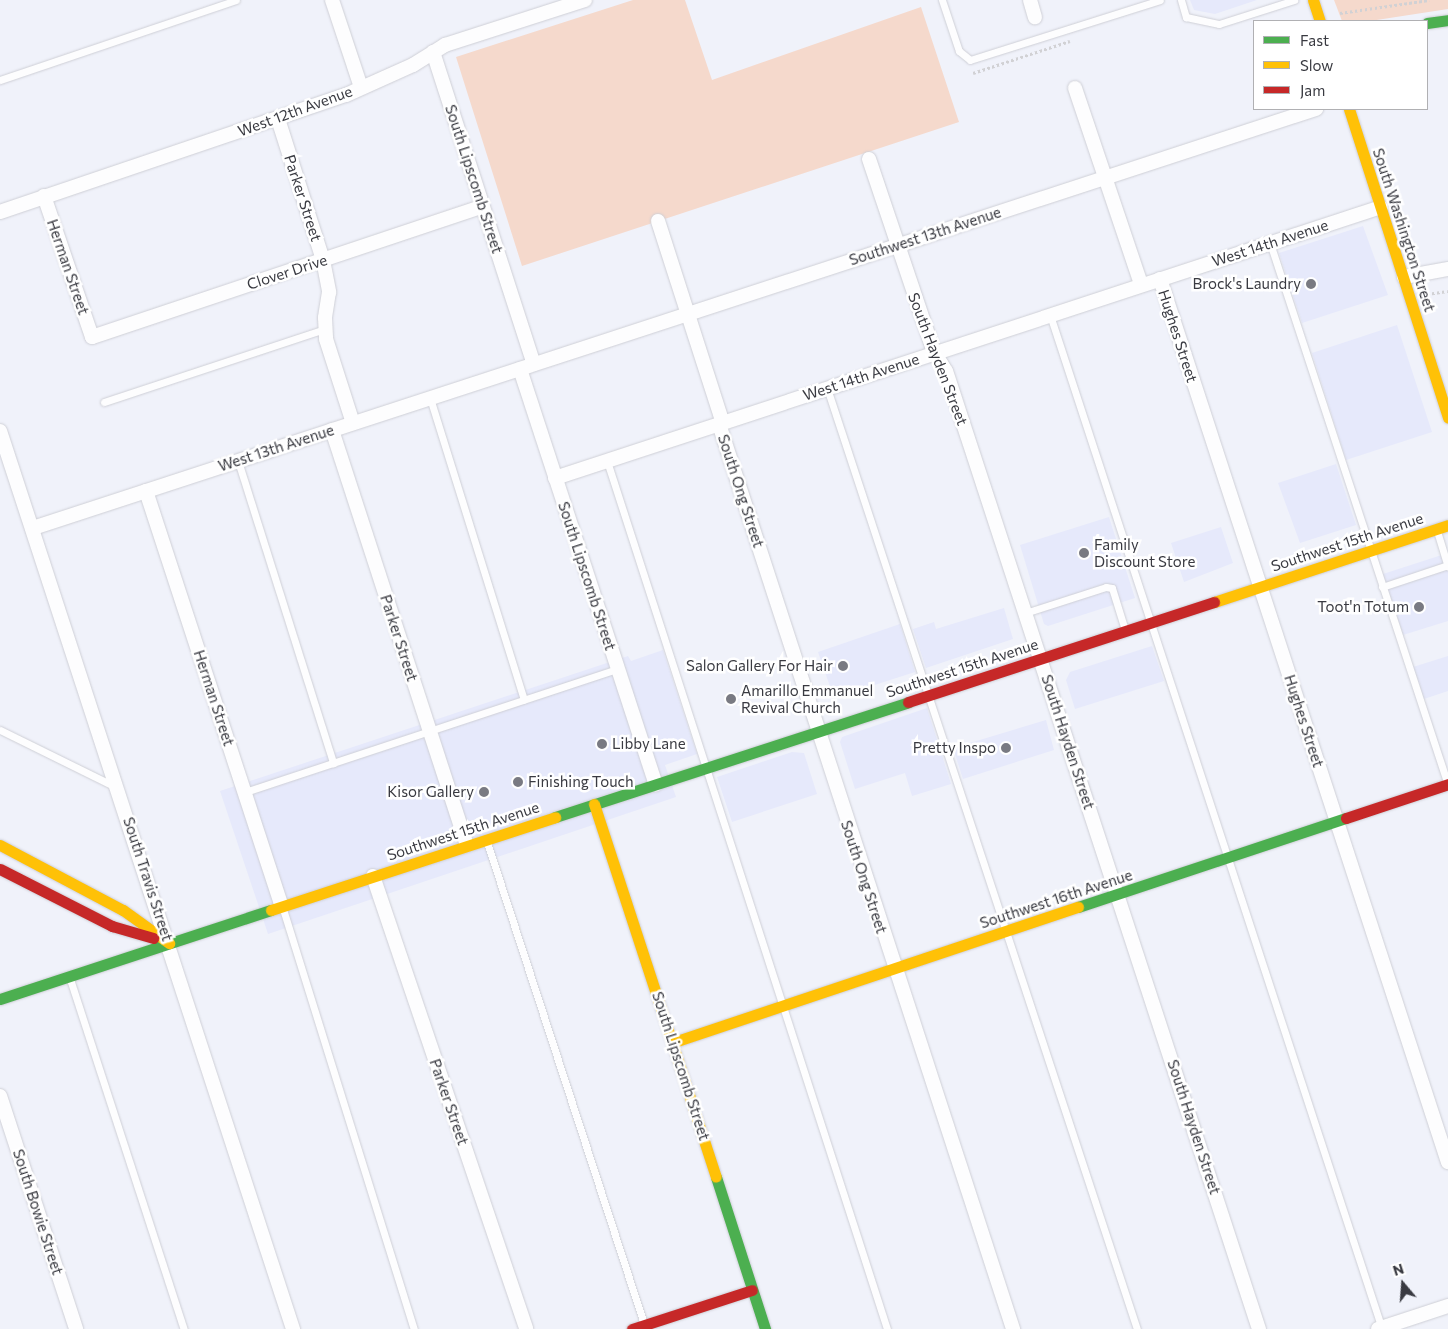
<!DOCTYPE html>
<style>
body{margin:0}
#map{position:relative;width:1448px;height:1329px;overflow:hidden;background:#f0f2fa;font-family:Commissioner,sans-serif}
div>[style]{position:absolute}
.built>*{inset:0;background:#e6e9fb}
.green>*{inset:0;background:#f5d9cc}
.path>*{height:2.5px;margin-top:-1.25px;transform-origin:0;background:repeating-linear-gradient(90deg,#d1d1d4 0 2.5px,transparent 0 5px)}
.roads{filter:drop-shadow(0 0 1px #cecfd6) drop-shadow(0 0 1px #cecfd6)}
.lane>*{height:7px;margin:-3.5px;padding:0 3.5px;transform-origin:3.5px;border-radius:3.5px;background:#fdfdfe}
.street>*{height:14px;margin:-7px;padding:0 7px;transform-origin:7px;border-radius:7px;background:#fdfdfe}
.fast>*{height:11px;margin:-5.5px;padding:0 5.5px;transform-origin:5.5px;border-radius:5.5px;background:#4caf50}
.slow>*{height:11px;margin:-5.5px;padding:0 5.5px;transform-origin:5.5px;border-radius:5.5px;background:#ffc107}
.jam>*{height:11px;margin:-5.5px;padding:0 5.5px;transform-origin:5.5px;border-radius:5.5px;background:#c62828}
.dots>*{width:14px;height:14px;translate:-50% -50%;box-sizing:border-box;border:2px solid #fff;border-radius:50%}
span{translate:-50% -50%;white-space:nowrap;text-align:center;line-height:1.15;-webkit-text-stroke:5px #fff;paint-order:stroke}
.street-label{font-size:15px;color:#393a41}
.poi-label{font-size:15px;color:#393a41}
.right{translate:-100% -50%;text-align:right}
.left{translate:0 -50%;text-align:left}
.legend{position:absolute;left:1253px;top:20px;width:175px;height:90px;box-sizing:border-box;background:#fff;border:1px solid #b0b0b3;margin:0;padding:6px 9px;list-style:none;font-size:15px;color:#393a41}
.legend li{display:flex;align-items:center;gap:10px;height:25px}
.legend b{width:25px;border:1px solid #b0b0b3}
.north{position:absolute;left:1378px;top:1259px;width:50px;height:50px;-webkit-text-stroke:4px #fff;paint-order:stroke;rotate:342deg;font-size:14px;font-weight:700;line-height:20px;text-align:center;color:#393a41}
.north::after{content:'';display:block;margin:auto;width:18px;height:22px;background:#393a41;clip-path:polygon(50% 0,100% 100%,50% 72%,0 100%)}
</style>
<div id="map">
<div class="built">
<div style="clip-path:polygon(1190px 0,1257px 0,1215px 14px,1194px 10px)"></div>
<div style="clip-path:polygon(1363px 226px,1388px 295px,1302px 323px,1279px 253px)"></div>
<div style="clip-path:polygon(1397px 325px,1432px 432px,1346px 460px,1312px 353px)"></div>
<div style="clip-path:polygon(1336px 464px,1356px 525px,1300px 543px,1278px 483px)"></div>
<div style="clip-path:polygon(1109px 517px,1135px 598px,1048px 626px,1044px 624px,1020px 545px)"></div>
<div style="clip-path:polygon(1221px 527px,1233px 563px,1184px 582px,1171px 543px)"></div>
<div style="clip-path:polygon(1448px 553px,1448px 621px,1403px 635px,1383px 574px)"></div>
<div style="clip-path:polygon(1004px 608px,1013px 639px,926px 668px,913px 629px,934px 622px,936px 629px)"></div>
<div style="clip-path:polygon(900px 624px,915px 672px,834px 698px,818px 652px)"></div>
<div style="clip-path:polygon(1152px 646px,1164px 681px,1075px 709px,1066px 680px,1070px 672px)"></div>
<div style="clip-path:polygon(663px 650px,697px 754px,665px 765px,676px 797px,268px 934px,220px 791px,628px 656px,631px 661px)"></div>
<div style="clip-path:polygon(1448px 656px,1448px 691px,1424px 699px,1413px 667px)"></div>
<div style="clip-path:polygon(927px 708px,951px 784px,912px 796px,905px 773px,855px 789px,840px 742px,842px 737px)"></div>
<div style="clip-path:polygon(1046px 720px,1054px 750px,963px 779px,953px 748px)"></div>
<div style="clip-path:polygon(792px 752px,804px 753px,817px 794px,732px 822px,717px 777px)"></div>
</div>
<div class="green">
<div style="clip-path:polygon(633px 0,685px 0,712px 80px,921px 7px,959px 122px,522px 266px,456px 57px)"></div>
<div style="clip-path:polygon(1334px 0,1448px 0,1448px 9px,1370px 21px,1342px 21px)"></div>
</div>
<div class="path">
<div style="left:1340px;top:13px;width:90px;rotate:-8.3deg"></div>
<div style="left:973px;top:73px;width:102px;rotate:-18.3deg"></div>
<div style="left:1427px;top:294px;width:21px;rotate:-8deg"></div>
</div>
<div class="roads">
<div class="lane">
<div style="left:942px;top:0;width:54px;rotate:71.6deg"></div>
<div style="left:959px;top:51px;width:14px;rotate:39deg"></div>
<div style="left:970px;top:60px;width:199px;rotate:-17.5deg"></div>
<div style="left:1181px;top:0;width:18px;rotate:74deg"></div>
<div style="left:1186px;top:17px;width:34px;rotate:12deg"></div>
<div style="left:1219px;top:24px;width:79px;rotate:-17.7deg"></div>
<div style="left:0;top:80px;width:249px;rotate:-18.7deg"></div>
<div style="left:1270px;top:243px;width:567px;rotate:71.82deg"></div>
<div style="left:1050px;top:315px;width:1067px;rotate:71.87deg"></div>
<div style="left:827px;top:388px;width:991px;rotate:71.77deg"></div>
<div style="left:430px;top:398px;width:316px;rotate:72.7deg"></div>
<div style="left:104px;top:402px;width:233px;rotate:-18.3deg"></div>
<div style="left:238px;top:461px;width:317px;rotate:72.5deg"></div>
<div style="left:607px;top:461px;width:912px;rotate:72.12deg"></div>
<div style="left:1437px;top:531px;width:37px;rotate:73deg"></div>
<div style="left:1382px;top:587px;width:70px;rotate:-18.4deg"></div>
<div style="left:1025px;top:613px;width:85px;rotate:-17.8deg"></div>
<div style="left:1106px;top:587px;width:6px;rotate:9deg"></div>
<div style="left:1112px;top:588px;width:44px;rotate:72.8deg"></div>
<div style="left:0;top:730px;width:129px;rotate:26.2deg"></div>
<div style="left:245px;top:792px;width:393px;rotate:-18.3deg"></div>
<div style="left:487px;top:842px;width:507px;rotate:71.96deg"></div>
<div style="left:283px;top:909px;width:440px;rotate:72.7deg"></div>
<div style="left:70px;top:979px;width:368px;rotate:72deg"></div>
</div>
<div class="street">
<div style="left:332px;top:0;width:92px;rotate:71.6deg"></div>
<div style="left:1030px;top:0;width:18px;rotate:74deg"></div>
<div style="left:433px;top:52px;width:328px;rotate:72.1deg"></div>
<div style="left:1075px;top:88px;width:207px;rotate:71.4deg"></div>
<div style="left:278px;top:119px;width:148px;rotate:72.3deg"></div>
<div style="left:323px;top:260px;width:33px;rotate:79deg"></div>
<div style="left:329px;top:292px;width:26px;rotate:99deg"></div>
<div style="left:325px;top:318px;width:21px;rotate:87deg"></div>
<div style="left:326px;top:339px;width:88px;rotate:72.2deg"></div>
<div style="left:869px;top:159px;width:204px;rotate:71.4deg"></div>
<div style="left:934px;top:352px;width:22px;rotate:58deg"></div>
<div style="left:946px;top:371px;width:1008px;rotate:71.91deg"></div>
<div style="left:44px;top:196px;width:149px;rotate:71.2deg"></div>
<div style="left:92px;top:337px;width:412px;rotate:-18.5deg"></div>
<div style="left:0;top:212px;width:365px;rotate:-18.7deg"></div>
<div style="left:346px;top:95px;width:73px;rotate:-24.1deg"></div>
<div style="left:413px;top:65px;width:38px;rotate:-32deg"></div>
<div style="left:445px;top:45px;width:147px;rotate:-17.8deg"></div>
<div style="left:658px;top:221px;width:212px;rotate:72.2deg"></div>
<div style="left:1404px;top:277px;width:45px;rotate:-10.3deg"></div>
<div style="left:1160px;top:279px;width:929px;rotate:71.94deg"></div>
<div style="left:520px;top:369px;width:437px;rotate:71.9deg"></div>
<div style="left:719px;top:424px;width:952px;rotate:72deg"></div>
<div style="left:332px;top:430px;width:436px;rotate:72deg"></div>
<div style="left:0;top:431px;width:945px;rotate:71.93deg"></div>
<div style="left:555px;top:478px;width:869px;rotate:-18.16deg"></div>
<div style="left:146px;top:491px;width:437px;rotate:71.9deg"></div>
<div style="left:33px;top:528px;width:1350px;rotate:-18.09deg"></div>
<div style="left:373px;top:876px;width:478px;rotate:71.3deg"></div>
<div style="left:0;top:1096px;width:245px;rotate:71.9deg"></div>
<div style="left:1378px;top:1329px;width:74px;rotate:-18.2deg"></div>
</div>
<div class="fast">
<div style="left:1427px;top:23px;width:21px;rotate:-8deg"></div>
<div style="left:555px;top:817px;width:371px;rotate:-18deg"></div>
<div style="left:1078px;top:907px;width:282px;rotate:-18.4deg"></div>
<div style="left:0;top:999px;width:285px;rotate:-18.2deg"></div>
<div style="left:716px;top:1177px;width:160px;rotate:72.1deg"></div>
</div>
<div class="slow">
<div style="left:1313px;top:0;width:22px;rotate:72deg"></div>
<div style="left:1349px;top:109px;width:324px;rotate:72.2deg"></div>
<div style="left:1214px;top:602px;width:246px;rotate:-18.2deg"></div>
<div style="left:594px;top:804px;width:392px;rotate:71.9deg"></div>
<div style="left:0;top:845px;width:139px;rotate:27.9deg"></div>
<div style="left:123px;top:910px;width:57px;rotate:35.7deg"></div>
<div style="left:271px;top:910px;width:299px;rotate:-18.1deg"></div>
<div style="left:674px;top:1042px;width:426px;rotate:-18.5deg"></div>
</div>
<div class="jam">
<div style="left:908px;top:702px;width:322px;rotate:-18.1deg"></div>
<div style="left:1346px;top:818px;width:108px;rotate:-18.4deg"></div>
<div style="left:0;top:869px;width:126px;rotate:27deg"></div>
<div style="left:112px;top:926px;width:43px;rotate:16.3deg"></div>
<div style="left:632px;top:1329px;width:126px;rotate:-18deg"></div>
</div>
</div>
<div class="dots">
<div style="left:1311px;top:284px;background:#797a82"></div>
<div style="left:1084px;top:553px;background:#797a82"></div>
<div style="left:1419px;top:607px;background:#797a82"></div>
<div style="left:843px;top:666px;background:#797a82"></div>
<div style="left:731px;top:699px;background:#797a82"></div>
<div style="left:602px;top:744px;background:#797a82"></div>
<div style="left:1006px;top:748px;background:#797a82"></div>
<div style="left:518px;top:782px;background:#797a82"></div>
<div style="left:484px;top:792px;background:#797a82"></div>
</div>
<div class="street-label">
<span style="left:295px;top:111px;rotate:-20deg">West 12th Avenue</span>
<span style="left:474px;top:179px;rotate:72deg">South Lipscomb Street</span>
<span style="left:303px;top:198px;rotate:72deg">Parker Street</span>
<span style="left:1404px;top:230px;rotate:72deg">South Washington Street</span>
<span style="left:925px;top:236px;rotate:-18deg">Southwest 13th Avenue</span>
<span style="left:1270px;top:243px;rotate:-18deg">West 14th Avenue</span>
<span style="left:68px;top:267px;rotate:71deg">Herman Street</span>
<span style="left:287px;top:272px;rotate:-18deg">Clover Drive</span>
<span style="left:1178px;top:336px;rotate:72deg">Hughes Street</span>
<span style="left:938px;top:359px;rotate:69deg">South Hayden Street</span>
<span style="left:861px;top:377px;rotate:-18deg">West 14th Avenue</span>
<span style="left:276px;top:448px;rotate:-18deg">West 13th Avenue</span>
<span style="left:741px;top:491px;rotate:72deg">South Ong Street</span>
<span style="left:1347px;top:542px;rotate:-18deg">Southwest 15th Avenue</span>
<span style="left:587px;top:576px;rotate:72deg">South Lipscomb Street</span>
<span style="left:399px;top:638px;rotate:72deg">Parker Street</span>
<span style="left:962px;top:668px;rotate:-18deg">Southwest 15th Avenue</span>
<span style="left:214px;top:698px;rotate:72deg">Herman Street</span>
<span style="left:1304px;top:721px;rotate:72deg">Hughes Street</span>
<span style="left:1068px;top:742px;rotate:72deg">South Hayden Street</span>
<span style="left:463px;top:831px;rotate:-18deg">Southwest 15th Avenue</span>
<span style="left:864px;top:877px;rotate:72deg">South Ong Street</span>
<span style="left:148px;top:879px;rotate:72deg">South Travis Street</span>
<span style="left:1056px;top:899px;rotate:-18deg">Southwest 16th Avenue</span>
<span style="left:681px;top:1066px;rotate:72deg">South Lipscomb Street</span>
<span style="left:449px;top:1102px;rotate:71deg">Parker Street</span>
<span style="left:1194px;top:1127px;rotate:72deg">South Hayden Street</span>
<span style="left:38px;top:1212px;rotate:72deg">South Bowie Street</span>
</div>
<div class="poi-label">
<span class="right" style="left:1301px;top:284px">Brock's Laundry</span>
<span class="left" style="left:1094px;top:553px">Family<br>Discount Store</span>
<span class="right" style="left:1409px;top:607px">Toot'n Totum</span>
<span class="right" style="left:833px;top:666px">Salon Gallery For Hair</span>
<span class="left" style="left:741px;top:699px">Amarillo Emmanuel<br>Revival Church</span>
<span class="left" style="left:612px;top:744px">Libby Lane</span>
<span class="right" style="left:996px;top:748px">Pretty Inspo</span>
<span class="left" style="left:528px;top:782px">Finishing Touch</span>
<span class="right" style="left:474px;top:792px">Kisor Gallery</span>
</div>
<ul class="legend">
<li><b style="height:6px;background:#4caf50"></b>Fast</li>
<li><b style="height:6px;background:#ffc107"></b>Slow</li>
<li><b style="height:6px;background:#c62828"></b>Jam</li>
</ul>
<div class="north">N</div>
</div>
